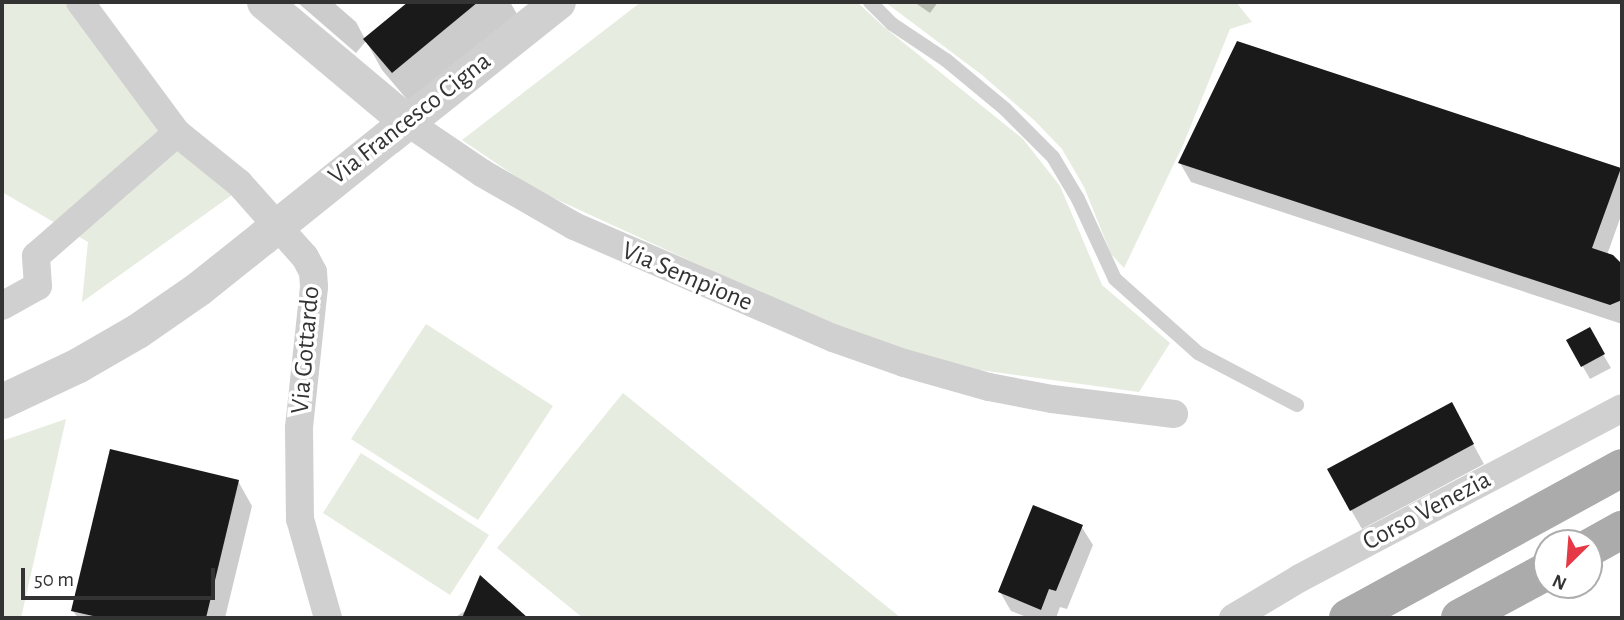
<!DOCTYPE html>
<style>
body{margin:0}
#map{position:relative;width:1624px;height:620px;overflow:hidden;background:#fff;font-family:"Alegreya Sans",sans-serif}
div>[style]{position:absolute}
.green>*{inset:0;background:#e6ecdf}
.shadow>*{inset:0;background:#0003}
.building>*{inset:0;background:#1a1a1a}
.service>*{height:14px;margin:-7px;padding:0 7px;transform-origin:7px;border-radius:7px;background:#d0d0d0}
.minor>*{height:28px;margin:-14px;padding:0 14px;transform-origin:14px;border-radius:14px;background:#d0d0d0}
.tertiary>*{height:35px;margin:-17.5px;padding:0 17.5px;transform-origin:17.5px;border-radius:17.5px;background:#d0d0d0}
.primary>*{height:38px;margin:-19px;padding:0 19px;transform-origin:19px;border-radius:19px;background:#ababab}
.tertiary-bridge>*{height:35px;margin:-17.5px;padding:0 17.5px;transform-origin:17.5px;border-radius:17.5px;background:#d0d0d0}
span{translate:-50% -50%;white-space:nowrap;text-align:center;line-height:1.15;-webkit-text-stroke:7px #fff;paint-order:stroke}
.street-label{font-size:26px;color:#333}
.frame{position:absolute;inset:0;border:4px solid #333;pointer-events:none}
.north{position:absolute;left:1533px;top:529px;width:70px;height:70px;box-sizing:border-box;background:#fff;border:2px solid #adadad;border-radius:50%;rotate:205deg;font-size:19px;font-weight:700;line-height:28px;text-align:center;color:#333}
.north::after{content:'';display:block;margin:auto;width:24px;height:32px;background:#e63946;clip-path:polygon(50% 0,100% 100%,50% 72%,0 100%)}
.scale{position:absolute;left:21px;top:568px;width:194px;height:32px;box-sizing:border-box;border:4px solid #333;border-top:0;padding-left:9px;font-size:21px;line-height:24px;white-space:nowrap;color:#333;-webkit-text-stroke:5px #fff;paint-order:stroke}
</style>
<div id="map">
<div class="green">
<div style="clip-path:polygon(2px 2px,65px 2px,159px 132px,232px 195px,82px 302px,88px 242px,2px 192px)"></div>
<div style="clip-path:polygon(641px 2px,857px 2px,884px 27px,1023px 139px,1060px 186px,1102px 285px,1170px 343px,1139px 392px,965px 368px,852px 335px,536px 190px,462px 140px)"></div>
<div style="clip-path:polygon(885px 2px,1236px 2px,1252px 22px,1230px 29px,1183px 145px,1124px 268px,1111px 254px,1084px 187px,1062px 149px,1035px 121px,982px 75px)"></div>
<div style="clip-path:polygon(426px 324px,553px 406px,478px 520px,351px 439px)"></div>
<div style="clip-path:polygon(623px 393px,901px 618px,583px 618px,497px 548px)"></div>
<div style="clip-path:polygon(66px 419px,21px 618px,2px 618px,2px 441px)"></div>
<div style="clip-path:polygon(361px 453px,489px 535px,450px 595px,323px 513px)"></div>
</div>
<div class="shadow">
<div style="clip-path:polygon(297px 2px,333px 2px,356px 22px,365px 39px,411px 2px,510px 2px,517px 14px,410px 103px,382px 70px,366px 41px,356px 53px)"></div>
<div style="clip-path:polygon(914px 2px,938px 2px,930px 13px)"></div>
<div style="clip-path:polygon(1180px 163px,1620px 170px,1622px 213px,1607px 255px,1622px 266px,1622px 324px,1191px 182px)"></div>
<div style="clip-path:polygon(1589px 330px,1611px 368px,1590px 379px,1568px 341px)"></div>
<div style="clip-path:polygon(1462px 424px,1484px 464px,1362px 529px,1351px 510px)"></div>
<div style="clip-path:polygon(238px 481px,252px 506px,225px 618px,78px 618px,73px 611px)"></div>
<div style="clip-path:polygon(1081px 526px,1093px 545px,1067px 609px,1060px 607px,1056px 618px,1029px 618px,1011px 611px,1000px 592px)"></div>
<div style="clip-path:polygon(480px 578px,526px 618px,454px 618px,468px 609px)"></div>
</div>
<div class="building">
<div style="clip-path:polygon(408px 2px,478px 2px,392px 73px,363px 39px)"></div>
<div style="clip-path:polygon(1237px 41px,1621px 168px,1592px 248px,1613px 255px,1622px 264px,1622px 300px,1610px 305px,1178px 163px)"></div>
<div style="clip-path:polygon(1590px 327px,1605px 354px,1581px 367px,1566px 340px)"></div>
<div style="clip-path:polygon(1452px 402px,1474px 444px,1350px 511px,1327px 469px)"></div>
<div style="clip-path:polygon(110px 449px,239px 480px,206px 618px,102px 618px,71px 611px)"></div>
<div style="clip-path:polygon(1033px 505px,1083px 525px,1056px 591px,1049px 589px,1041px 610px,998px 592px)"></div>
<div style="clip-path:polygon(480px 575px,528px 618px,462px 618px)"></div>
</div>
<div class="service">
<div style="left:870px;top:2px;width:31px;rotate:45deg"></div>
<div style="left:892px;top:24px;width:65px;rotate:33.7deg"></div>
<div style="left:946px;top:60px;width:77px;rotate:39.7deg"></div>
<div style="left:1005px;top:109px;width:68px;rotate:45deg"></div>
<div style="left:1053px;top:157px;width:49px;rotate:59.2deg"></div>
<div style="left:1078px;top:199px;width:88px;rotate:65.2deg"></div>
<div style="left:1115px;top:279px;width:111px;rotate:41.7deg"></div>
<div style="left:1198px;top:353px;width:112px;rotate:27.7deg"></div>
</div>
<div class="minor">
<div style="left:80px;top:2px;width:163px;rotate:53.5deg"></div>
<div style="left:177px;top:133px;width:80px;rotate:38.9deg"></div>
<div style="left:239px;top:183px;width:99px;rotate:48.3deg"></div>
<div style="left:305px;top:257px;width:17px;rotate:62deg"></div>
<div style="left:313px;top:272px;width:15px;rotate:86deg"></div>
<div style="left:314px;top:287px;width:142px;rotate:96.1deg"></div>
<div style="left:299px;top:428px;width:91px;rotate:89.4deg"></div>
<div style="left:300px;top:519px;width:103px;rotate:74.2deg"></div>
<div style="left:407px;top:122px;width:91px;rotate:34.2deg"></div>
<div style="left:482px;top:173px;width:106px;rotate:29.9deg"></div>
<div style="left:574px;top:226px;width:282px;rotate:23.4deg"></div>
<div style="left:833px;top:338px;width:75px;rotate:19.4deg"></div>
<div style="left:904px;top:363px;width:88px;rotate:15.8deg"></div>
<div style="left:989px;top:387px;width:64px;rotate:10.8deg"></div>
<div style="left:1052px;top:399px;width:123px;rotate:7deg"></div>
<div style="left:2px;top:306px;width:41px;rotate:-29.1deg"></div>
<div style="left:38px;top:286px;width:30px;rotate:-94deg"></div>
<div style="left:36px;top:256px;width:187px;rotate:-41.1deg"></div>
<div style="left:1233px;top:618px;width:78px;rotate:-30.8deg"></div>
<div style="left:1300px;top:578px;width:364px;rotate:-27.8deg"></div>
</div>
<div class="tertiary">
<div style="left:264px;top:2px;width:187px;rotate:40deg"></div>
<div style="left:388px;top:137px;width:217px;rotate:-38.5deg"></div>
<div style="left:2px;top:401px;width:84px;rotate:-25.3deg"></div>
<div style="left:78px;top:365px;width:68px;rotate:-30deg"></div>
<div style="left:137px;top:331px;width:75px;rotate:-34.7deg"></div>
<div style="left:199px;top:288px;width:82px;rotate:-38.6deg"></div>
</div>
<div class="primary">
<div style="left:1589px;top:548px;width:38px;rotate:-29deg"></div>
<div style="left:1348px;top:618px;width:312px;rotate:-28.7deg"></div>
<div style="left:1460px;top:618px;width:99px;rotate:-28.4deg"></div>
</div>
<div class="tertiary-bridge">
<div style="left:263px;top:237px;width:160px;rotate:-38.7deg"></div>
</div>
<div class="street-label">
<span style="left:410px;top:119px;rotate:-38deg">Via Francesco Cigna</span>
<span style="left:687px;top:277px;rotate:23deg">Via Sempione</span>
<span style="left:306px;top:350px;rotate:-85deg">Via Gottardo</span>
<span style="left:1427px;top:511px;rotate:-28deg">Corso Venezia</span>
</div>
<div class="frame"></div>
<div class="north">N</div>
<div class="scale">50 m</div>
</div>
